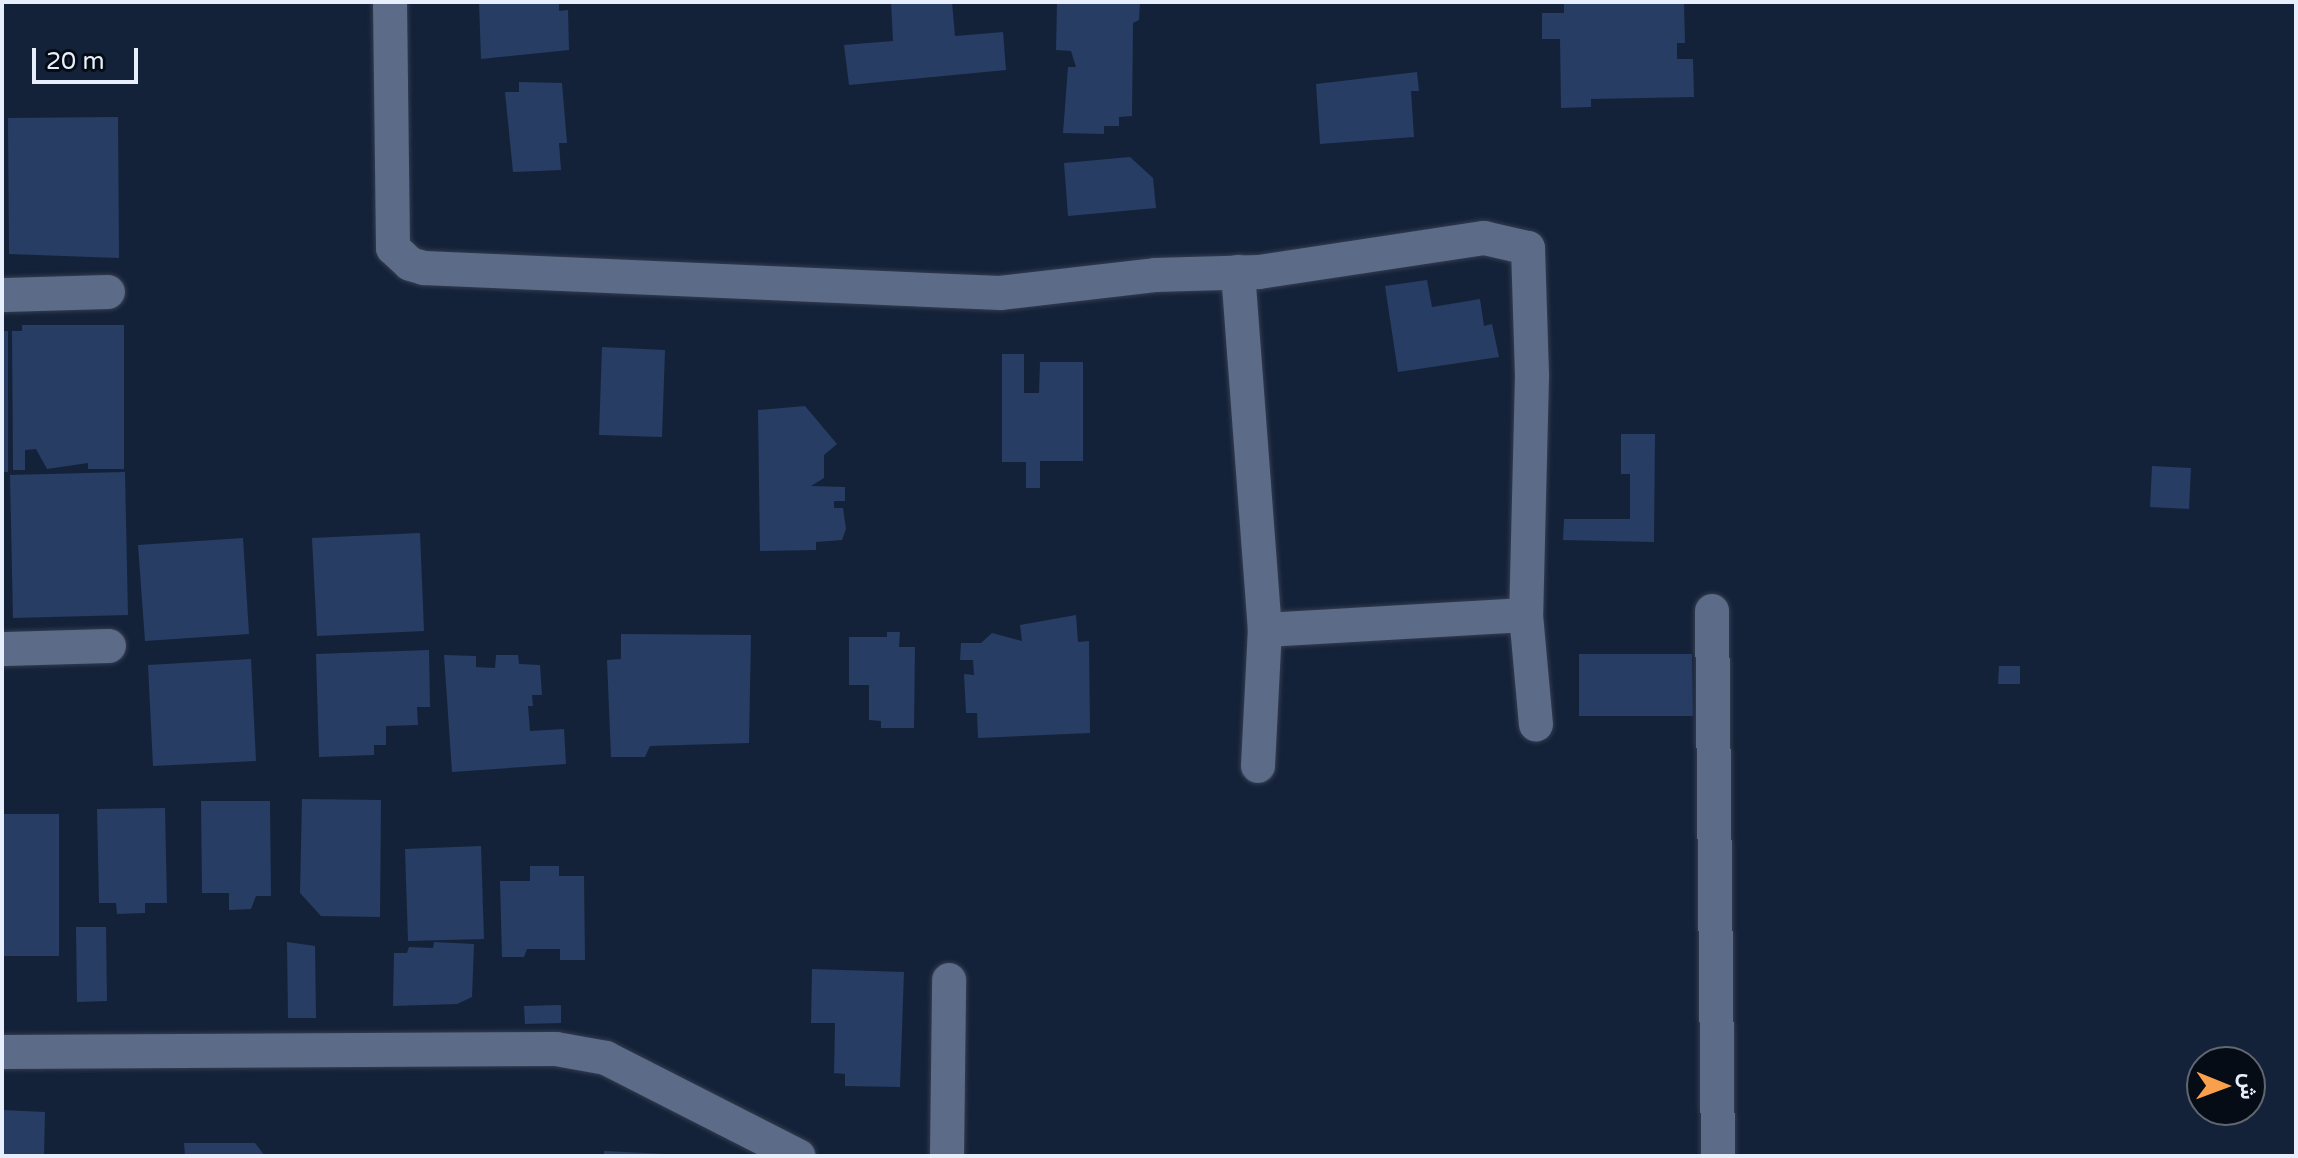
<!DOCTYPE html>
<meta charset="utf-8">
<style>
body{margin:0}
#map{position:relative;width:2298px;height:1158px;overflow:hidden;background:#142239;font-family:"Varela Round",Vazirmatn,sans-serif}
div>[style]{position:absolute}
.building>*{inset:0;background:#273d64}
.roads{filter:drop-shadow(0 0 2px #343c50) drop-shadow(0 0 2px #343c50)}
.minor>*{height:34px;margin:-17px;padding:0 17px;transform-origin:17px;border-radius:17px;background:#5c6c88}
span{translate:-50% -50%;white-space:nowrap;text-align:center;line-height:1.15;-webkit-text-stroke:7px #060c16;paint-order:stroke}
.frame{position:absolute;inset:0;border:4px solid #e7effc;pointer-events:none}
.north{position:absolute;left:2186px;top:1046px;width:80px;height:80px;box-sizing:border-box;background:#060c16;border:2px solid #606772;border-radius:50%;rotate:91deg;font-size:22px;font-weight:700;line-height:32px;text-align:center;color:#e7effc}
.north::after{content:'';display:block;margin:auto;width:28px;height:36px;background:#f9a04d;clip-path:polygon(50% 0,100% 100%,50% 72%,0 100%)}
.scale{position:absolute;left:32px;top:48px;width:106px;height:36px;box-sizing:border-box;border:4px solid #e7effc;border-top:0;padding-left:10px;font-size:24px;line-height:28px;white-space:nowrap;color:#e7effc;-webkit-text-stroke:6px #060c16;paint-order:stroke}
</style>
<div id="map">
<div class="building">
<div style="clip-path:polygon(479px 2px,559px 2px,559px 11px,568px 10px,569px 50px,481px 59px)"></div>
<div style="clip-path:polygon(891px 2px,952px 2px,955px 36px,1003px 32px,1006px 70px,849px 85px,844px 45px,893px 41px)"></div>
<div style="clip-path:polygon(1057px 2px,1140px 2px,1139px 20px,1133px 23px,1132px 116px,1119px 117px,1119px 126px,1104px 126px,1104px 134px,1063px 133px,1068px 67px,1076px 67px,1071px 51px,1056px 50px)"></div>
<div style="clip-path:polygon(1684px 2px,1685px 43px,1677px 43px,1677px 59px,1693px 59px,1694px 97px,1591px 99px,1591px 107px,1561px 108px,1560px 39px,1542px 39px,1542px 13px,1564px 13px,1564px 3px)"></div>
<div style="clip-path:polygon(1417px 72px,1419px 91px,1411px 91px,1414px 137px,1320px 144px,1316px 84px)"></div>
<div style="clip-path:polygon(519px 82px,562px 83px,567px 143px,559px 143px,561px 170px,513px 172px,505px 92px,519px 92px)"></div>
<div style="clip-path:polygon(118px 117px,119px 258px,9px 254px,8px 118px)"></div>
<div style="clip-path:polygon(1130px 157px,1153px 178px,1156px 208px,1068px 216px,1064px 163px)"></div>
<div style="clip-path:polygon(1427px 280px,1432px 307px,1480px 299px,1484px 326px,1492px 324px,1499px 357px,1398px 372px,1385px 286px)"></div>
<div style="clip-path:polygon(22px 325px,124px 325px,124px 469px,88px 469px,88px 463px,47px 469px,36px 449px,25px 450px,25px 470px,13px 470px,12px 331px,22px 331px)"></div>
<div style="clip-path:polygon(2px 331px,8px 331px,8px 472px,2px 472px)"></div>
<div style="clip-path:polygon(602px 347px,665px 350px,662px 437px,599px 435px)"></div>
<div style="clip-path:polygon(1002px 354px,1024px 354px,1024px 393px,1039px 393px,1040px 362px,1083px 362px,1083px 461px,1040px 461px,1040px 488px,1026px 488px,1026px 462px,1002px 462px)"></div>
<div style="clip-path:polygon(805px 406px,837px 444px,824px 455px,824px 478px,811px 486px,845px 487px,845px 501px,834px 501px,834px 508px,843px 508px,846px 529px,842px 540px,816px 542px,816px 550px,760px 551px,758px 410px)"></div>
<div style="clip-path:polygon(1621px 434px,1655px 434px,1654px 542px,1563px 540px,1564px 519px,1630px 519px,1630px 474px,1621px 474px)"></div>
<div style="clip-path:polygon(2152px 466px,2191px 468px,2189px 509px,2150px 507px)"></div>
<div style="clip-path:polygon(125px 472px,128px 615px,13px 618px,10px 475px)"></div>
<div style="clip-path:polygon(420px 533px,424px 631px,317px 636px,312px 538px)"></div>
<div style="clip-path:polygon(243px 538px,249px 634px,145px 641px,138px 545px)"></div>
<div style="clip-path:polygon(1076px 615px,1078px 642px,1089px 641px,1090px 733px,978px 738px,977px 713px,966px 713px,964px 674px,974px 675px,973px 660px,960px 660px,961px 643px,981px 643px,992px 633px,1022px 641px,1020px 625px)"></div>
<div style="clip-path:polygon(887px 632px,900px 632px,899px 647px,915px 647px,914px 728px,881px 728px,881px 721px,869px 720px,869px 685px,849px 685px,849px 637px,887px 637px)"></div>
<div style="clip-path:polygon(621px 634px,751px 635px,749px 743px,650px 746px,645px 757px,611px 757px,607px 660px,621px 659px)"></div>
<div style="clip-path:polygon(429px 650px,430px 707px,417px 707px,418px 725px,386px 726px,386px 745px,374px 745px,374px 755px,319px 757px,316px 654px)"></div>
<div style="clip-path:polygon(1579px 654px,1692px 654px,1693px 716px,1579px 716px)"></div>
<div style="clip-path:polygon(444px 655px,476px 656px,476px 667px,495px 668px,496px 655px,518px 655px,519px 664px,540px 665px,542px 695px,532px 695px,533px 706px,528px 706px,530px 731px,564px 729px,566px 764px,452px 772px)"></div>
<div style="clip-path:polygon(251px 659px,256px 761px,153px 766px,148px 665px)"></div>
<div style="clip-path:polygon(1999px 666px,2020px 666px,2020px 684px,1998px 684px)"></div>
<div style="clip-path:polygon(302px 799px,381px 800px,380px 917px,321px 916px,300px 893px)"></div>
<div style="clip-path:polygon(201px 801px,270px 801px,271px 896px,256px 896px,251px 909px,229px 910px,229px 893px,202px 893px)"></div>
<div style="clip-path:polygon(165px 808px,167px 903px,145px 903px,145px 913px,117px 914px,116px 903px,99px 903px,97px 809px)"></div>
<div style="clip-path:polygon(2px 814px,59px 814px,59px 956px,2px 956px)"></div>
<div style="clip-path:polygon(481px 846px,484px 939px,408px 941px,405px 849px)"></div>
<div style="clip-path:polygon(530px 866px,559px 866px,559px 876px,584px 876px,585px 960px,560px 960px,560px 949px,527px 949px,524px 957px,502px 957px,500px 881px,530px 881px)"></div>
<div style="clip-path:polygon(76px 927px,106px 927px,107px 1001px,77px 1002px)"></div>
<div style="clip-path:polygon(287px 942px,315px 946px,316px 1018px,288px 1018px)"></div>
<div style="clip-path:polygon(434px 942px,474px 944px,472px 997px,457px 1004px,393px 1006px,394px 953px,407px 953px,409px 947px,433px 948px)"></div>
<div style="clip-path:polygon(812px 969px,904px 972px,900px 1087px,845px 1086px,845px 1074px,834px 1073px,835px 1023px,811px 1023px)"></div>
<div style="clip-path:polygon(561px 1005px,561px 1023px,525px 1024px,524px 1006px)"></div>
<div style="clip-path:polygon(2px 1110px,45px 1112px,44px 1156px,2px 1156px)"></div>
<div style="clip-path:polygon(184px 1143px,255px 1143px,265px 1156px,185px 1156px)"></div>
<div style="clip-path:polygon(604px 1151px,667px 1154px,667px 1156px,604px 1156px)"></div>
</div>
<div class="roads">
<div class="minor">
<div style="left:390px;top:2px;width:246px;rotate:89.3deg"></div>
<div style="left:393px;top:248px;width:23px;rotate:43deg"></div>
<div style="left:410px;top:264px;width:15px;rotate:16deg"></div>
<div style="left:424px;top:268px;width:577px;rotate:2.49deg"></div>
<div style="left:1000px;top:293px;width:156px;rotate:-6.6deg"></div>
<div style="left:1155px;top:275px;width:104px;rotate:-1.7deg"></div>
<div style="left:1259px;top:272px;width:228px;rotate:-8.6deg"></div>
<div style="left:1484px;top:238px;width:45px;rotate:12.8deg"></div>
<div style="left:1528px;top:248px;width:128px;rotate:88.2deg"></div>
<div style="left:1532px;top:376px;width:239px;rotate:91.4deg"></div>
<div style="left:1526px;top:615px;width:110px;rotate:84.8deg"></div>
<div style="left:1238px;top:272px;width:359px;rotate:85.7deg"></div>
<div style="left:1265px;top:630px;width:261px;rotate:-3.3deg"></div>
<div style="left:2px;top:295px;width:106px;rotate:-1.6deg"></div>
<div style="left:1712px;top:611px;width:545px;rotate:89.37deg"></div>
<div style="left:2px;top:649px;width:107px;rotate:-1.6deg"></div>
<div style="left:1258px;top:766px;width:136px;rotate:-87.1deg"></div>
<div style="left:2px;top:1052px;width:554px;rotate:-0.31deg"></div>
<div style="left:556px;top:1049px;width:51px;rotate:10.2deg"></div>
<div style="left:606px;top:1058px;width:216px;rotate:27deg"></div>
<div style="left:947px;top:1156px;width:176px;rotate:-89.3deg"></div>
</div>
</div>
<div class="frame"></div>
<div class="north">ش</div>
<div class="scale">20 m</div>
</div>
